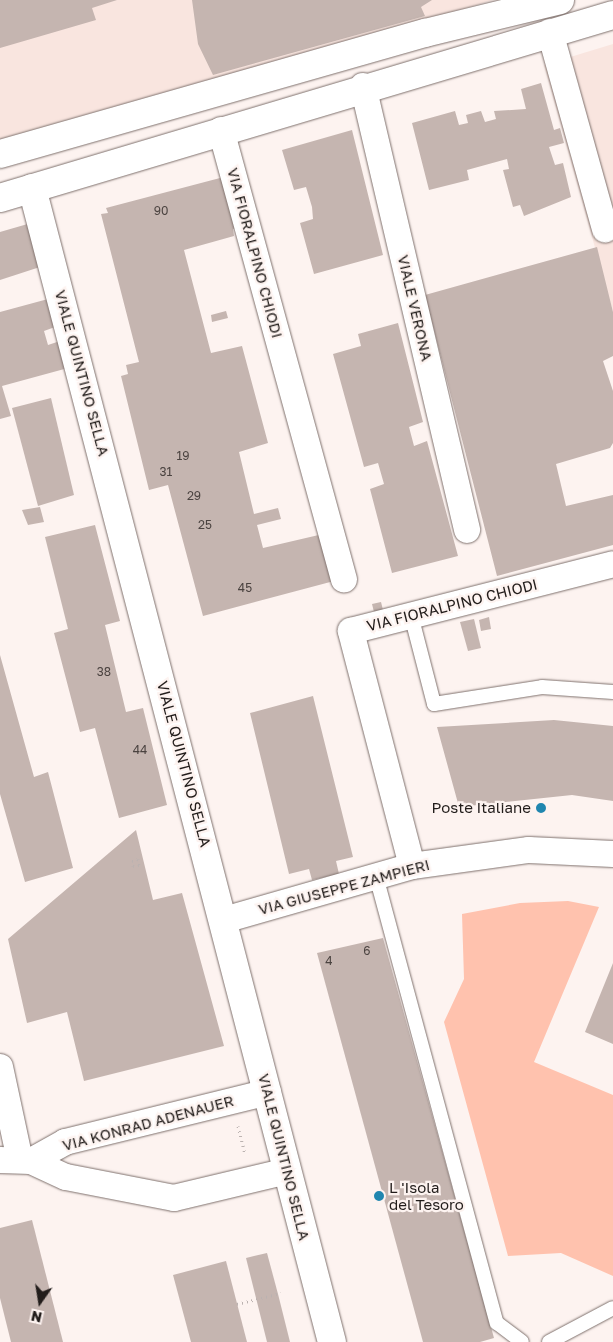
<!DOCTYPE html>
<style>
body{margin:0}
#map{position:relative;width:613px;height:1342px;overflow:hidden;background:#fdf3f0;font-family:"Golos Text",sans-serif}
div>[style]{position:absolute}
.built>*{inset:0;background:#f9e5df}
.green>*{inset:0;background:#ffc2ae}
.building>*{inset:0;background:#c5b5b0}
.path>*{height:3px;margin-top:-1.5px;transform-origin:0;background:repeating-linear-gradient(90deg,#bbb2b0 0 1px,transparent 0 5px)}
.roads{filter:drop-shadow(0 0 1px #7f716d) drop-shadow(0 0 1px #7f716d)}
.service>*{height:14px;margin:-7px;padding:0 7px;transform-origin:7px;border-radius:7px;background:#fff}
.minor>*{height:26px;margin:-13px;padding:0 13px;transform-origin:13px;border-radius:13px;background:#fff}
.tertiary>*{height:28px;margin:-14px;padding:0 14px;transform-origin:14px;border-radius:14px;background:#fff}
.secondary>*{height:28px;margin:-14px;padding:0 14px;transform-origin:14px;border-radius:14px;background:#fff}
.dots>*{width:14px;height:14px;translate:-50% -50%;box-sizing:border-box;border:2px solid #fdf3f0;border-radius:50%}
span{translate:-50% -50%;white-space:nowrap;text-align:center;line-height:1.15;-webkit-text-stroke:4.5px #fdf3f0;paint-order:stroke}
.number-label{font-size:12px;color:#4b4340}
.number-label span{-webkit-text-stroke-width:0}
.street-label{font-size:15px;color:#221d1b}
.poi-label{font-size:15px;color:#221d1b}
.right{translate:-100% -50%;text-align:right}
.left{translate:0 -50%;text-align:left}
.north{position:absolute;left:15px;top:1277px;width:50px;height:50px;-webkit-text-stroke:4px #fdf3f0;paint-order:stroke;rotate:193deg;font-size:14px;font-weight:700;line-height:20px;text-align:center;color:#221d1b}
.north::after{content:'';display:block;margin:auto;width:18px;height:22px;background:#221d1b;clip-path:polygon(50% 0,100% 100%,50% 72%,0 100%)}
</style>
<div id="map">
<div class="built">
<div style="clip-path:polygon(0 0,493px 0,0 148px)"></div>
<div style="clip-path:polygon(613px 44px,613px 312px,544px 65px)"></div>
</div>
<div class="green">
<div style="clip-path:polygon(568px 901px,599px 907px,534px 1062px,613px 1095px,613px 1276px,561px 1253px,508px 1256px,444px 1022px,464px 979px,462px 914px,520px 903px)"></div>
</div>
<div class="building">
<div style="clip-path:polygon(0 0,117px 0,92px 8px,96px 20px,0 48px)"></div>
<div style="clip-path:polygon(192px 0,432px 0,421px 7px,425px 16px,213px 75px,198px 44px)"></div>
<div style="clip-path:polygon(541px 83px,554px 130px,560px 128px,564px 143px,549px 147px,555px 165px,563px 163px,571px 197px,524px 216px,520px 205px,513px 207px,503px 170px,509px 169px,507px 159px,467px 170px,469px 180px,429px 190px,412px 123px,455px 111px,459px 125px,468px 123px,466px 115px,481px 111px,485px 122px,496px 119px,494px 111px,526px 109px,521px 89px)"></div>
<div style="clip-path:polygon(352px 130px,383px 255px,314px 274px,300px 223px,313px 219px,312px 207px,306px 187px,294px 190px,282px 150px)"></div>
<div style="clip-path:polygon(220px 178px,229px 180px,241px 227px,233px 229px,234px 236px,184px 250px,211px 353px,242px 346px,268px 443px,239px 452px,254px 514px,278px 508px,281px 519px,257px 525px,263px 548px,323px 534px,334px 581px,203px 616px,168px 485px,149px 490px,121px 376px,128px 374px,126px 365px,139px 362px,101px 214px,108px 213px,106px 208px)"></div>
<div style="clip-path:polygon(31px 223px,43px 266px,0 280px,0 232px)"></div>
<div style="clip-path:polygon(597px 247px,613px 312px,613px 356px,603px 361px,613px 391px,613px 443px,610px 448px,556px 464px,566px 506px,613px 495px,613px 545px,497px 576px,425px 295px)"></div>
<div style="clip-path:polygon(48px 299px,55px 327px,44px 331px,48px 345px,60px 341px,68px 368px,2px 386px,11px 416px,0 419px,0 312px)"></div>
<div style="clip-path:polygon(226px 311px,228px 318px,212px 322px,211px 315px)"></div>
<div style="clip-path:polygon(398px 323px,423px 422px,409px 427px,414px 446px,427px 441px,458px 556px,392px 573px,370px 489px,384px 484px,378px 463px,364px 467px,333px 354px,361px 346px,358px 334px)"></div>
<div style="clip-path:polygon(51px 398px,74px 495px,38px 506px,12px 408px)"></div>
<div style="clip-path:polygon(40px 507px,44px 522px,28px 525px,22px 510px)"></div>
<div style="clip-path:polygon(95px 525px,120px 621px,105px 625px,126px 712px,143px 708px,167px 805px,119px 818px,95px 728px,80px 732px,54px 633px,68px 629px,45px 537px)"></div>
<div style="clip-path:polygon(381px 602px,383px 610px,374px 612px,372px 604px)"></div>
<div style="clip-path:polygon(489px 617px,491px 629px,481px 631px,479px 620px)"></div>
<div style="clip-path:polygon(474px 619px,481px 648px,468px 651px,460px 622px)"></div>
<div style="clip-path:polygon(0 655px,34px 777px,48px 772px,73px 868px,25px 882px,0 794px)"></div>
<div style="clip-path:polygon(313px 696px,353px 857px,336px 861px,339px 874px,312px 880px,309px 869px,289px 874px,250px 713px)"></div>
<div style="clip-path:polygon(554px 720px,613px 726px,613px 801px,572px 795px,459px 807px,437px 727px)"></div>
<div style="clip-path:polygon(136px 830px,153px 900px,182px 893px,224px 1046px,84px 1081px,67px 1012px,27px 1023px,8px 939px)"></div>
<div style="clip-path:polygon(383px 938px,494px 1338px,480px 1342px,423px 1342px,317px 953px)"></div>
<div style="clip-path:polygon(613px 963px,613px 1044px,585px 1032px)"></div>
<div style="clip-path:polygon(32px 1220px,63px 1342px,11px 1342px,0 1298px,0 1228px)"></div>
<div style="clip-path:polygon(267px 1253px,278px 1294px,290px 1342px,267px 1342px,246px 1258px)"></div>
<div style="clip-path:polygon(226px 1261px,247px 1342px,191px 1342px,173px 1275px)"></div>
</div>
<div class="path">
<div style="left:138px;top:859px;width:6px;rotate:81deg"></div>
<div style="left:139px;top:865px;width:6px;rotate:171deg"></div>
<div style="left:133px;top:866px;width:5px;rotate:-101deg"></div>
<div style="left:132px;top:861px;width:6px;rotate:-18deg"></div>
<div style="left:238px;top:1126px;width:29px;rotate:76deg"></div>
<div style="left:237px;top:1304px;width:45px;rotate:-14deg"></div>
</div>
<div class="roads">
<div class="service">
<div style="left:411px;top:615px;width:92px;rotate:75.5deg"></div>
<div style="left:434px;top:704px;width:109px;rotate:-8.9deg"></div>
<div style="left:542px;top:687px;width:71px;rotate:4deg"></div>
<div style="left:376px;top:876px;width:463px;rotate:74.9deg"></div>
<div style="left:497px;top:1323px;width:31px;rotate:37deg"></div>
<div style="left:549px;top:1342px;width:72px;rotate:-28deg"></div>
</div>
<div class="minor">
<div style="left:550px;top:32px;width:205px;rotate:74.4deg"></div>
<div style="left:363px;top:86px;width:456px;rotate:76.8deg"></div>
<div style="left:221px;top:130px;width:466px;rotate:74.7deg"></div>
<div style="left:412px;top:866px;width:243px;rotate:-104.6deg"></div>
<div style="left:351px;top:631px;width:270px;rotate:-14.3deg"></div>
<div style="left:224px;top:920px;width:196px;rotate:-16deg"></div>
<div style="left:412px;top:866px;width:118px;rotate:-7.8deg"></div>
<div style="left:529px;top:850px;width:84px;rotate:2.7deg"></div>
<div style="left:0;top:1067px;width:95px;rotate:77.9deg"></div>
<div style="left:0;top:1160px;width:31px;rotate:2deg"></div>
<div style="left:31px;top:1161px;width:38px;rotate:25deg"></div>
<div style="left:66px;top:1177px;width:110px;rotate:11deg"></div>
<div style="left:174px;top:1198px;width:116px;rotate:-13.4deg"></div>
<div style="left:31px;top:1161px;width:39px;rotate:-29deg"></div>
<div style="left:65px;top:1142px;width:209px;rotate:-13.8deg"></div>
</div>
<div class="tertiary">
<div style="left:32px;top:188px;width:1192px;rotate:75.43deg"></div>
</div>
<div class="secondary">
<div style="left:0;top:154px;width:442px;rotate:-15.9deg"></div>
<div style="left:425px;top:33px;width:139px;rotate:-13.7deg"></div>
<div style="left:0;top:198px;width:640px;rotate:-16.62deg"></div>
</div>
</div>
<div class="dots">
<div style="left:541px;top:808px;background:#2086af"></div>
<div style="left:379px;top:1196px;background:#2086af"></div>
</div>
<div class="number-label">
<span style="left:161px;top:211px">90</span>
<span style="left:183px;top:456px">19</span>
<span style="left:166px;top:472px">31</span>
<span style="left:194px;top:496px">29</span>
<span style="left:205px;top:525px">25</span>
<span style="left:245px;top:588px">45</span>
<span style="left:104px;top:672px">38</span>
<span style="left:140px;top:750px">44</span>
<span style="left:367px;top:951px">6</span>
<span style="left:329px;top:961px">4</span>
</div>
<div class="street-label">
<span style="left:255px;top:253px;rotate:75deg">VIA FIORALPINO CHIODI</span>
<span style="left:415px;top:308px;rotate:77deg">VIALE VERONA</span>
<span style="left:82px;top:373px;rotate:75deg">VIALE QUINTINO SELLA</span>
<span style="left:452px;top:605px;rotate:-14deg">VIA FIORALPINO CHIODI</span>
<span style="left:184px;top:764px;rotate:75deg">VIALE QUINTINO SELLA</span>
<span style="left:344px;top:887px;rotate:-15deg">VIA GIUSEPPE ZAMPIERI</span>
<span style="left:148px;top:1123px;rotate:-15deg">VIA KONRAD ADENAUER</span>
<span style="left:284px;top:1157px;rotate:76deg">VIALE QUINTINO SELLA</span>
</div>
<div class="poi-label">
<span class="right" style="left:531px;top:808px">Poste Italiane</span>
<span class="left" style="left:389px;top:1196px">L 'Isola<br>del Tesoro</span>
</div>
<div class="north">N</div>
</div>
